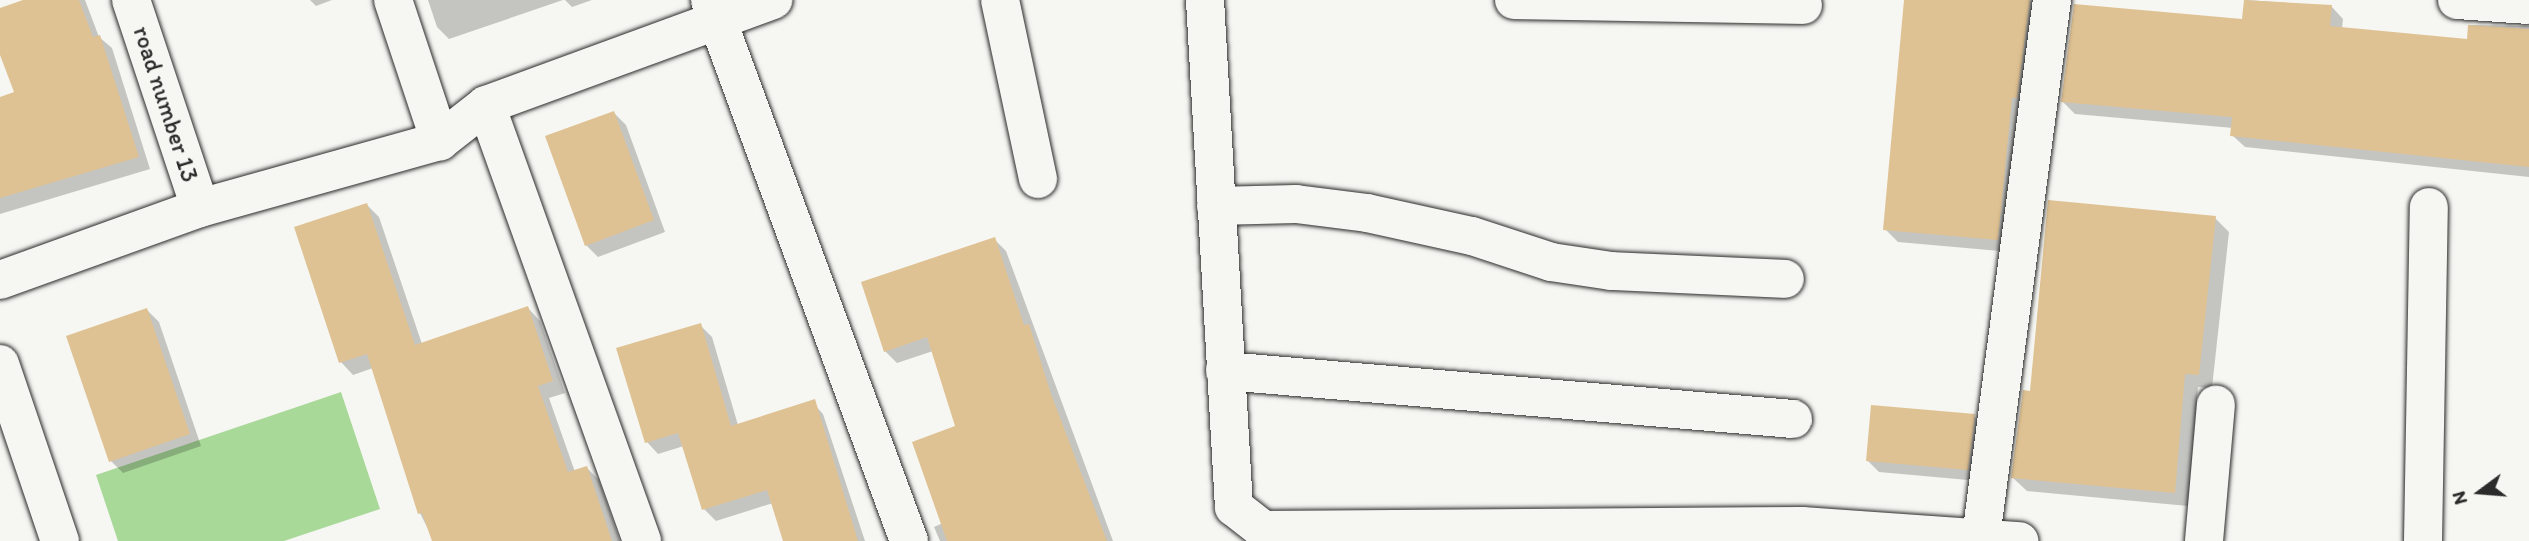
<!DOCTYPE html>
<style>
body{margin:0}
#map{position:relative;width:2529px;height:541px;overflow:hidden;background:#f6f6f2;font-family:Itim,sans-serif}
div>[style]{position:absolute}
.green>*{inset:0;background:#a9d999}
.shadow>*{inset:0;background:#0003}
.building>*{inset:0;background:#dfc293}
.roads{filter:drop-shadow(0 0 2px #2b2b2b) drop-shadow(0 0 2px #2b2b2b)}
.street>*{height:38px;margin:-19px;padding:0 19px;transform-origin:19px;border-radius:19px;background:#f6f6f2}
span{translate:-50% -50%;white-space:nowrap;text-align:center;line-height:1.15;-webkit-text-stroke:5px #f6f6f2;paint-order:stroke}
.street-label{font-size:24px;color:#2b2b2b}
.north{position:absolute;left:2445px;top:457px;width:70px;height:70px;-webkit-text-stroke:5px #f6f6f2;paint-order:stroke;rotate:254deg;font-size:19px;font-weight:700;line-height:28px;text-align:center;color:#2b2b2b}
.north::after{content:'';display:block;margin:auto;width:24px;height:32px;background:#2b2b2b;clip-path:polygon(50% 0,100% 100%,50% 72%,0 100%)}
</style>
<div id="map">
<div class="green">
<div style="clip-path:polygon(341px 392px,380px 509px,284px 541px,118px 541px,96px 475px)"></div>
</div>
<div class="shadow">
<div style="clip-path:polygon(28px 0,85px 0,99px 37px,112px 48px,150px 169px,0 214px,0 99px,16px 94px,0 50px,0 10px)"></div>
<div style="clip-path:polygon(310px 0,332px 0,316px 6px)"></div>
<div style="clip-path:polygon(428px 0,563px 0,449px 39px,437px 27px)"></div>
<div style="clip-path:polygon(565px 0,592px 0,572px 7px)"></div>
<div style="clip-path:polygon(1906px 0,2030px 0,2042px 14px,2011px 252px,1898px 242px,1885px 229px)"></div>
<div style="clip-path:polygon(2246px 0,2331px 6px,2343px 19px,2342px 29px,2469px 41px,2470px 25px,2529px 26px,2529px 177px,2245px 147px,2232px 135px,2233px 128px,2075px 114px,2062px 101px,2244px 21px)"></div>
<div style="clip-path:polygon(614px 113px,626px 125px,665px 232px,598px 257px,586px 245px)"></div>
<div style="clip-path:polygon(367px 205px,379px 217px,422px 344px,528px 308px,540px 321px,565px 393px,549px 398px,575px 472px,587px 468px,599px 480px,620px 541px,434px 541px,420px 513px,373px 368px,353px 375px,341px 362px)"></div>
<div style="clip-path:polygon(2215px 218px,2229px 232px,2212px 388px,2198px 387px,2188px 506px,2027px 491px,2013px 478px,2031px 393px)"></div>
<div style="clip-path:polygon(994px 239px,1006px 251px,1113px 541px,940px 541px,934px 527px,943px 523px,957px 427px,933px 351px,897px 363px,885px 351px)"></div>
<div style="clip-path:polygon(147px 310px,159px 322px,201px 446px,123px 473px,111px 461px)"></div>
<div style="clip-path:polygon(700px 325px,712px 337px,738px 425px,812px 402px,823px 414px,865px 541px,785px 541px,773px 503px,716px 521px,704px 509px,684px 446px,658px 454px,647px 442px)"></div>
<div style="clip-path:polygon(1974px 416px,1986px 428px,1979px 481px,1879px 472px,1867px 460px)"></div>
</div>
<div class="building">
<div style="clip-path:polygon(23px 0,79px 0,93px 37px,100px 35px,139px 157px,0 198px,0 97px,14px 92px,0 55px,0 8px)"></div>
<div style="clip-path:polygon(1904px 0,2030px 0,2017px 98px,2012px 98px,1998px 240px,1883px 230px)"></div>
<div style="clip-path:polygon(2244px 0,2332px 5px,2330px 26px,2467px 39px,2468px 25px,2529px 29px,2529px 167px,2230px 136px,2232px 117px,2061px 102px,2074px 4px,2242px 19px)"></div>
<div style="clip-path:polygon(614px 111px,654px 220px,585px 246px,545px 136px)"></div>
<div style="clip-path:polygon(2048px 200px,2216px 216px,2199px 375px,2185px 374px,2175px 493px,2011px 478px,2023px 390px,2030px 391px)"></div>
<div style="clip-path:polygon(367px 203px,415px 345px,528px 306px,553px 381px,538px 386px,568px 472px,587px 466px,612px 541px,432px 541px,422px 513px,418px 514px,367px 354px,339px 363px,294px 227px)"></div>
<div style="clip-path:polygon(995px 237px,1024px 325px,1029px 324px,1051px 394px,1107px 541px,947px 541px,912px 442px,955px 426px,927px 337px,884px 352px,861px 282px)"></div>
<div style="clip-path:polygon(147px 308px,190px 434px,109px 462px,66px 336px)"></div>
<div style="clip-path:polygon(701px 323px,731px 426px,815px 399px,858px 541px,783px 541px,767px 490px,702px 510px,678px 433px,645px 443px,616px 348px)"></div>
<div style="clip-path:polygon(1871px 405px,1975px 414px,1968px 470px,1866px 461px)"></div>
</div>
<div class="roads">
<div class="street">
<div style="left:131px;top:0;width:219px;rotate:71.6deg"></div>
<div style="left:393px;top:0;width:149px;rotate:71.6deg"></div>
<div style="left:710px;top:0;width:576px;rotate:69.8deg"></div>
<div style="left:1000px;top:0;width:183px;rotate:78deg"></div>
<div style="left:1205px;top:0;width:508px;rotate:86.73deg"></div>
<div style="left:1234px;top:507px;width:37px;rotate:38deg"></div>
<div style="left:1263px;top:530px;width:539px;rotate:-0.43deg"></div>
<div style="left:1802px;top:526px;width:218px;rotate:4deg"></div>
<div style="left:1514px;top:0;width:289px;rotate:1deg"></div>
<div style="left:2457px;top:0;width:72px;rotate:4deg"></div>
<div style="left:486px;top:105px;width:463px;rotate:70.3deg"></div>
<div style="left:1216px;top:206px;width:80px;rotate:-1.4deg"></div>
<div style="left:1296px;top:204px;width:72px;rotate:7.2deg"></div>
<div style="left:1367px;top:213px;width:107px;rotate:12.4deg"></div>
<div style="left:1472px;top:236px;width:83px;rotate:18.2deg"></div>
<div style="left:1551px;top:262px;width:61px;rotate:8.5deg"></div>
<div style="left:1611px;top:271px;width:174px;rotate:2.6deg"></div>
<div style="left:0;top:280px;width:213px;rotate:-19.8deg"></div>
<div style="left:200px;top:208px;width:249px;rotate:-15.6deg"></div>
<div style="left:440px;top:141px;width:58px;rotate:-38deg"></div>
<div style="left:486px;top:105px;width:306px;rotate:-20.1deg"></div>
<div style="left:0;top:364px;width:187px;rotate:71.3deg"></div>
<div style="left:1225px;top:371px;width:570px;rotate:4.83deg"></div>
<div style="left:1981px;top:537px;width:542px;rotate:-82.47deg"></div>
<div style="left:2204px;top:541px;width:137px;rotate:-85deg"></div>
<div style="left:2423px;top:541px;width:334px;rotate:-89deg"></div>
</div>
</div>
<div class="street-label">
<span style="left:166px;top:104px;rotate:72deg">road number 13</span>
</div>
<div class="north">N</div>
</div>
